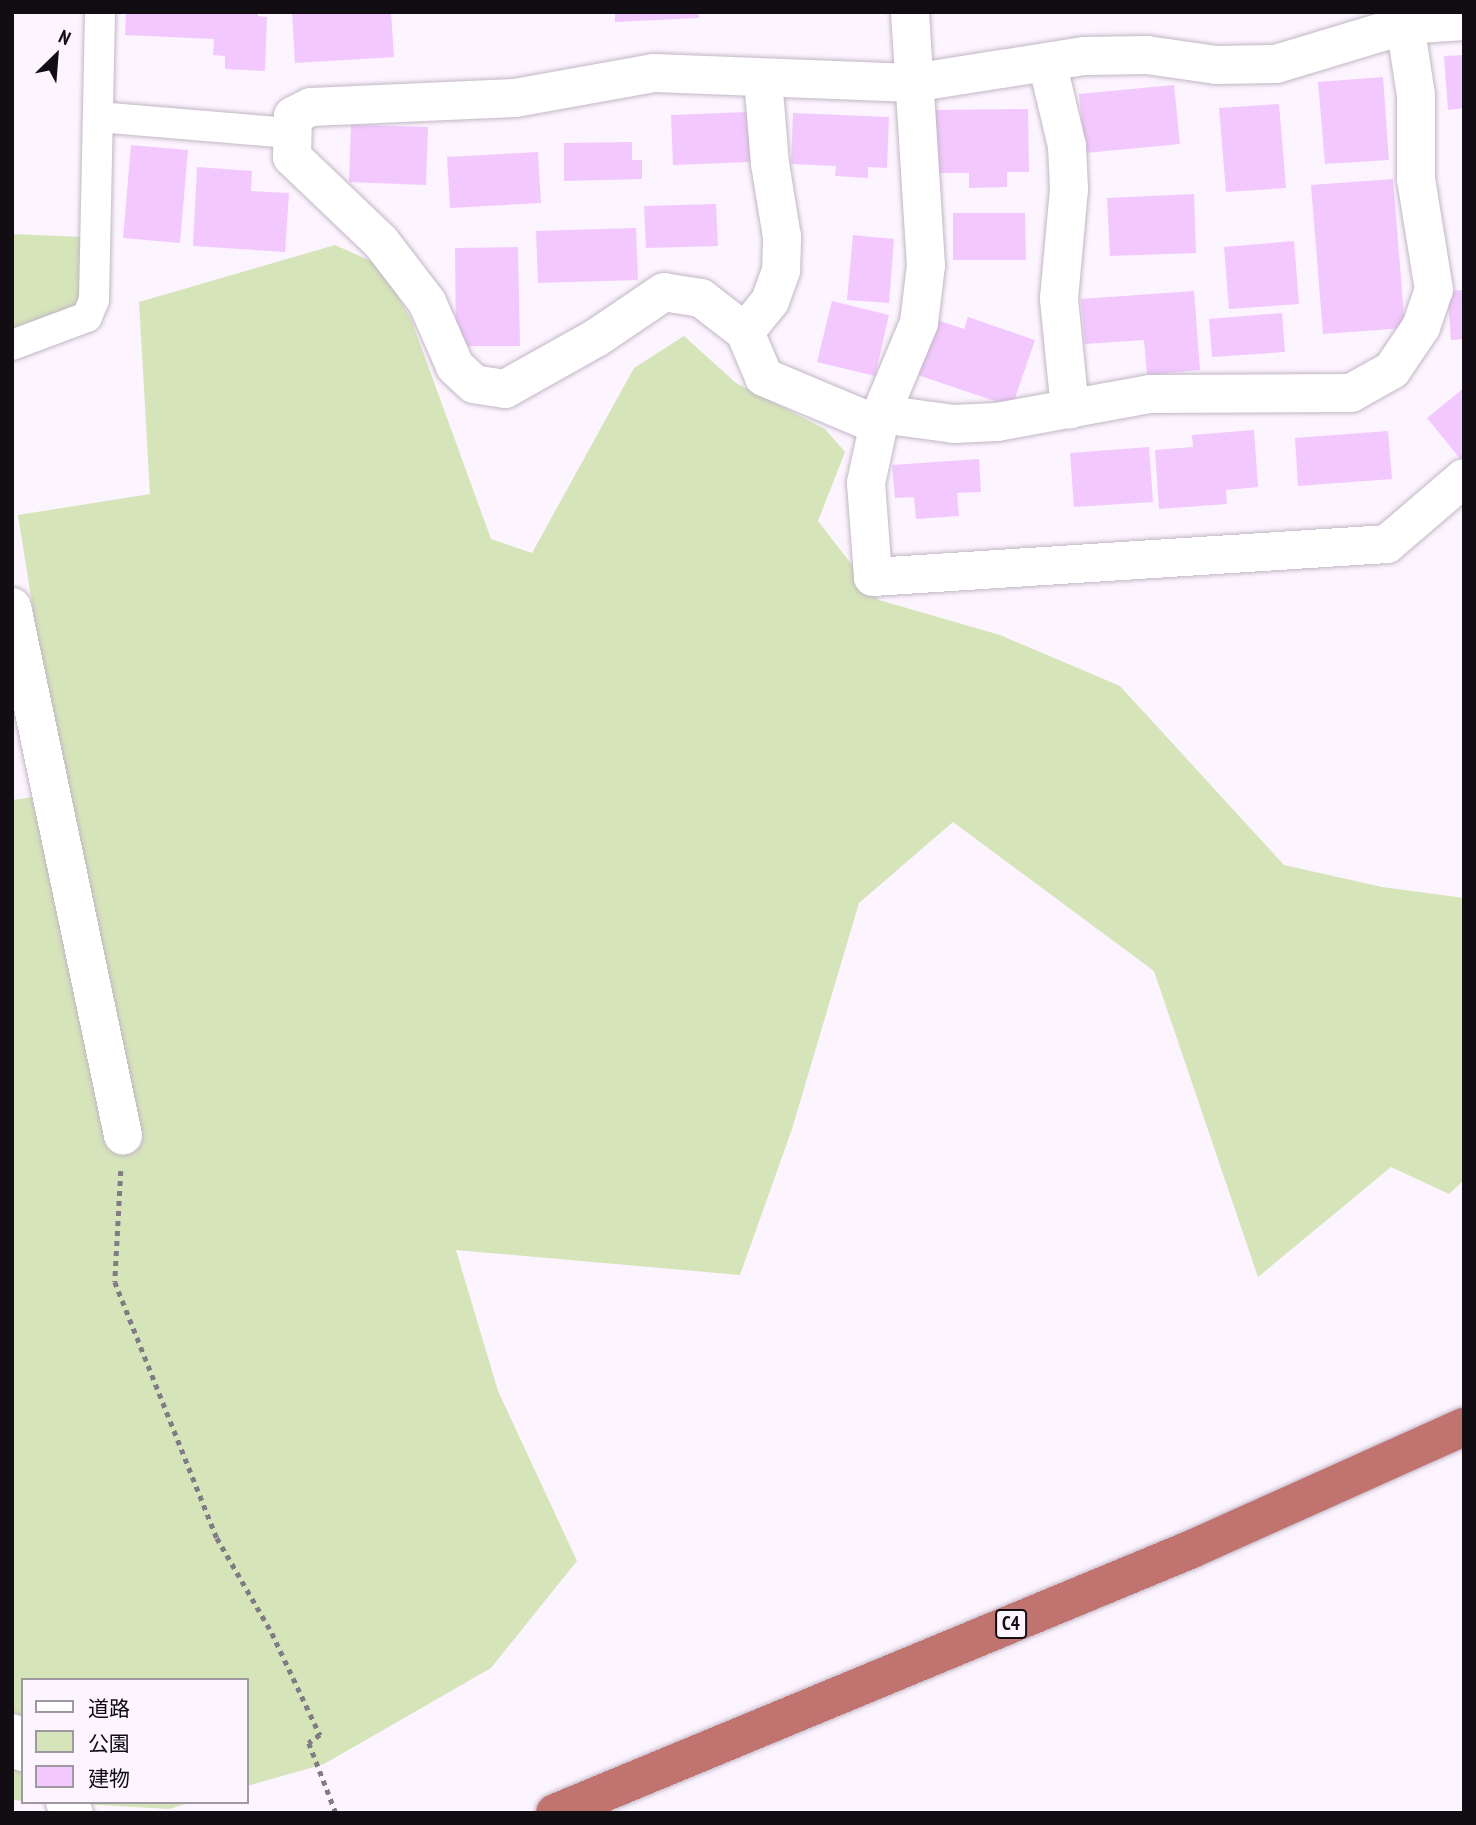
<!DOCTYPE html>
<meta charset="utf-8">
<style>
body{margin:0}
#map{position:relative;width:1476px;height:1825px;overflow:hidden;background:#fcf4fe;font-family:"PT Sans Narrow","Noto Sans JP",sans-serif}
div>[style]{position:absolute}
.green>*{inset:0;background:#d6e4ba}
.building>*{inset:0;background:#f3c8ff}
.path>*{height:4.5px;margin-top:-2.25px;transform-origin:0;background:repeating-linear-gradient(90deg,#817b83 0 5px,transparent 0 10px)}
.roads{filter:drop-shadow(0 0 2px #c2b6c5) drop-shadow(0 0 2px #c2b6c5)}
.pedestrian>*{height:30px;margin:-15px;padding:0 15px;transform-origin:15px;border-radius:15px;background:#fff}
.minor>*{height:38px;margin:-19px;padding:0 19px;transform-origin:19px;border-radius:19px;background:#fff}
.motorway>*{height:38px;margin:-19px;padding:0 19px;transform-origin:19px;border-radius:19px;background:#c1736f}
span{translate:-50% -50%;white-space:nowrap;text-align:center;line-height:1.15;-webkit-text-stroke:6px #fcf4fe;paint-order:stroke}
.shield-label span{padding:2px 5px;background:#fcf4fe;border:2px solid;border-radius:5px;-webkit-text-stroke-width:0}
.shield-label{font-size:19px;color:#110d13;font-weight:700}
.frame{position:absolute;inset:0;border:14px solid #110d13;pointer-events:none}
.legend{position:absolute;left:21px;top:1678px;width:228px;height:126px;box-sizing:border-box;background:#fcf4fe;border:2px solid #9e98a0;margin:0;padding:9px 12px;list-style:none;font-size:21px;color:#110d13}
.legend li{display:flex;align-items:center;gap:14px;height:35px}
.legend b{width:35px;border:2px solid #9e98a0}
.north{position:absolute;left:21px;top:21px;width:70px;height:70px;-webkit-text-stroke:5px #fcf4fe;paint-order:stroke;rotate:25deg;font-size:19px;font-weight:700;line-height:28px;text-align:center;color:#110d13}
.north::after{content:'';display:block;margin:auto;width:24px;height:32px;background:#110d13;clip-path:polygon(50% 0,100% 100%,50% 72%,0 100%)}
</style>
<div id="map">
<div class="green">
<div style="clip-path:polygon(12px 234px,84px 237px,82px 298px,76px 310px,12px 333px)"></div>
<div style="clip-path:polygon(335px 245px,380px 265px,411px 319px,491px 539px,532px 553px,634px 368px,684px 336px,736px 383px,825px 429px,845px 452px,818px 521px,879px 600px,1000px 635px,1120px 686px,1284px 865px,1382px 887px,1464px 898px,1464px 1180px,1449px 1194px,1391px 1167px,1258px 1277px,1154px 971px,953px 822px,859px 903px,792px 1129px,740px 1275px,456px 1250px,498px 1391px,577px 1561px,491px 1668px,324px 1764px,247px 1786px,247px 1680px,23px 1680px,23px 1801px,12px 1800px,12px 800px,62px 793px,18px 515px,150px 494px,139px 302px)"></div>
<div style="clip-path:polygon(48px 1802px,192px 1802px,169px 1809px)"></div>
</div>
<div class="building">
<div style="clip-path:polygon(126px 12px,258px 12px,258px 16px,267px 17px,265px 71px,225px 69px,225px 56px,213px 55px,214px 39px,125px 35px)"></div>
<div style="clip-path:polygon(292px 12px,391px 12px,394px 57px,295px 63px)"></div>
<div style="clip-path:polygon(615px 12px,698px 12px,699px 18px,615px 22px)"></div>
<div style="clip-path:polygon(1464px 55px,1464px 108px,1448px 110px,1444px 56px)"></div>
<div style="clip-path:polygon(1383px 77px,1389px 160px,1325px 164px,1318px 82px)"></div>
<div style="clip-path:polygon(1174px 85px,1180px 144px,1085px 153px,1079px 94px)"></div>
<div style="clip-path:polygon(1279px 104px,1286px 188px,1226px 192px,1219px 108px)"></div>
<div style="clip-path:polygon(1028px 109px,1029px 172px,1007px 172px,1007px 187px,969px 188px,969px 173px,935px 173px,935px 110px)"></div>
<div style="clip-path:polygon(748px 112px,750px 162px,673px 165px,671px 115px)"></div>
<div style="clip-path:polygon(793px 113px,889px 117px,887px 168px,868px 167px,868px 178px,835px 176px,836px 166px,791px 164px)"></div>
<div style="clip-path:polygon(351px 125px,428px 127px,426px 185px,349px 182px)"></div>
<div style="clip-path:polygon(632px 142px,632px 160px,642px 160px,642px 179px,564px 181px,564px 143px)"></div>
<div style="clip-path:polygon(131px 145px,188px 150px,180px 243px,123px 238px)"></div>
<div style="clip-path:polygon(538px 152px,541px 203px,450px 208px,447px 157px)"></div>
<div style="clip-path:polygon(197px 167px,252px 171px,251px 191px,289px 193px,285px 252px,193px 246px)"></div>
<div style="clip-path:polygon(1393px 179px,1405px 328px,1323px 334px,1311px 185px)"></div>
<div style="clip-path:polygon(1194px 194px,1196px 253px,1110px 256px,1107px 198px)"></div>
<div style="clip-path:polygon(716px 204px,718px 246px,646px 248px,644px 206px)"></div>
<div style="clip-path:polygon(953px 213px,1025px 213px,1026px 260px,953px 260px)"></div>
<div style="clip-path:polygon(636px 228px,638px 280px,538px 283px,536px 231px)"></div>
<div style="clip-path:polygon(853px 235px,894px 239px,889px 303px,847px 300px)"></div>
<div style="clip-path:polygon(1294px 241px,1299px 304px,1229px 309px,1224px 247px)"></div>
<div style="clip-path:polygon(518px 247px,520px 346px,456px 346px,455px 248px)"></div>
<div style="clip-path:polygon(1464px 290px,1464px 339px,1451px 340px,1447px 291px)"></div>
<div style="clip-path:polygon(1194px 291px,1200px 370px,1147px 375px,1144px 340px,1085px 344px,1081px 299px)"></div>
<div style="clip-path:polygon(832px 301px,889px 315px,875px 376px,817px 362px)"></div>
<div style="clip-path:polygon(1282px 313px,1285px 352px,1212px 357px,1209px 319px)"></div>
<div style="clip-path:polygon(968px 317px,1035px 340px,1012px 407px,918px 375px,937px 320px,964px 329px)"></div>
<div style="clip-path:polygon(1464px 388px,1464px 460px,1462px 461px,1427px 418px)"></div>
<div style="clip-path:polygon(1254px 430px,1258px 487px,1226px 490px,1227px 504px,1159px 509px,1155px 450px,1193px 447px,1192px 435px)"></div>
<div style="clip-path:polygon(1388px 431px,1392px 479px,1298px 486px,1295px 438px)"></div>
<div style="clip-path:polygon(1149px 447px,1153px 502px,1074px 507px,1070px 453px)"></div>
<div style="clip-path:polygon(979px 459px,981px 492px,957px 493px,959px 516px,916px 519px,914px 497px,895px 498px,892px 465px)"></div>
</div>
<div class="path">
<div style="left:121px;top:1171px;width:111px;rotate:93.1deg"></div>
<div style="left:115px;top:1282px;width:276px;rotate:68.3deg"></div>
<div style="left:217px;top:1538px;width:110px;rotate:59.9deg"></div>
<div style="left:272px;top:1633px;width:113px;rotate:64.8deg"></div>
<div style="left:320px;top:1735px;width:14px;rotate:144deg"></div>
<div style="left:309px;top:1743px;width:75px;rotate:68.9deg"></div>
</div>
<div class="roads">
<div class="pedestrian">
<div style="left:98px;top:117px;width:192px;rotate:4.8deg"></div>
<div style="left:12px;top:345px;width:80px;rotate:-20.5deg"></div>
<div style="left:87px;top:317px;width:18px;rotate:-68deg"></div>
<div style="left:94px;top:300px;width:288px;rotate:-88.8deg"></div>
</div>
<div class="minor">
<div style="left:910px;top:12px;width:254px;rotate:86.4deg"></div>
<div style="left:926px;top:265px;width:58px;rotate:96.9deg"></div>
<div style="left:919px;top:323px;width:99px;rotate:112.7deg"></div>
<div style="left:881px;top:414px;width:71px;rotate:102.3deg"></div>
<div style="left:866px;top:483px;width:94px;rotate:85.7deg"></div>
<div style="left:873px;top:577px;width:515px;rotate:-3.67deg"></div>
<div style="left:1387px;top:544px;width:101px;rotate:-40.6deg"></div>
<div style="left:1047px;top:62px;width:86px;rotate:76.6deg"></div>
<div style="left:1067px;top:146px;width:43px;rotate:87.3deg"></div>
<div style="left:1069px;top:189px;width:110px;rotate:95.2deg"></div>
<div style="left:1059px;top:299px;width:111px;rotate:84.3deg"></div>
<div style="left:745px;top:332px;width:40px;rotate:-51deg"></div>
<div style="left:770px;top:301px;width:33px;rotate:-70deg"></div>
<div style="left:781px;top:270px;width:33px;rotate:-88deg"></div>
<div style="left:782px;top:237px;width:74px;rotate:-99.3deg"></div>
<div style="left:770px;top:164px;width:85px;rotate:-94.7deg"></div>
<div style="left:881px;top:414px;width:74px;rotate:7.8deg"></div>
<div style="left:954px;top:424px;width:43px;rotate:-2.7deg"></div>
<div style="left:997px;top:422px;width:156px;rotate:-10.4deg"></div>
<div style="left:1150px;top:394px;width:201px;rotate:-0.3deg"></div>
<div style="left:1351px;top:393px;width:47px;rotate:-29.3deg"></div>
<div style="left:1392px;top:370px;width:52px;rotate:-56deg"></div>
<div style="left:1421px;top:327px;width:39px;rotate:-71deg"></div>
<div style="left:1434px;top:290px;width:112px;rotate:-99.2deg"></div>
<div style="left:1416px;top:179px;width:84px;rotate:-90deg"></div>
<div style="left:1416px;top:95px;width:71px;rotate:-98.9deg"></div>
<div style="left:878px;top:425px;width:124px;rotate:-157.2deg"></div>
<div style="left:764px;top:377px;width:49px;rotate:-112.9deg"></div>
<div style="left:745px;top:332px;width:56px;rotate:-142.3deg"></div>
<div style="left:701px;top:298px;width:37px;rotate:-171deg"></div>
<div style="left:664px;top:292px;width:82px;rotate:145.9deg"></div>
<div style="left:596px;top:338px;width:104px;rotate:150.7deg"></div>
<div style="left:505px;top:389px;width:31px;rotate:-171deg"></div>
<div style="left:474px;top:384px;width:26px;rotate:-137deg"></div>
<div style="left:455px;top:366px;width:70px;rotate:-113.6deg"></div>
<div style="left:427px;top:302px;width:76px;rotate:-127.5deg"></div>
<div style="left:381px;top:242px;width:123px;rotate:-136.3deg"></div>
<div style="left:292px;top:157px;width:41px;rotate:-88.6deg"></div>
<div style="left:293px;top:116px;width:20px;rotate:-27deg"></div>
<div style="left:311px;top:107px;width:204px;rotate:-2.5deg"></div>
<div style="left:515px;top:98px;width:141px;rotate:-10.2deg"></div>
<div style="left:654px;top:73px;width:259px;rotate:2.2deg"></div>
<div style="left:913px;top:83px;width:173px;rotate:-9deg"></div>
<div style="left:1084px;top:56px;width:63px;rotate:-0.9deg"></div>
<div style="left:1147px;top:55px;width:70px;rotate:8.2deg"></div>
<div style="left:1216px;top:65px;width:60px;rotate:-1deg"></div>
<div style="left:1276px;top:64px;width:135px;rotate:-16.8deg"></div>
<div style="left:1405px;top:25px;width:59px;rotate:-3.9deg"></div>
<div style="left:12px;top:607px;width:540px;rotate:78.13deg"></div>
<div style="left:12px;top:1733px;width:22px;rotate:60deg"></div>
<div style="left:65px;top:1802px;width:14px;rotate:51deg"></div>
</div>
<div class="motorway">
<div style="left:555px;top:1813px;width:690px;rotate:-22.51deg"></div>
<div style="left:1192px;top:1549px;width:298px;rotate:-24.2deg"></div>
</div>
</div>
<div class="shield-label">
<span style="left:1011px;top:1624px">C4</span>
</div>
<div class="frame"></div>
<ul class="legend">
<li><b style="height:9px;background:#fff"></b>道路</li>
<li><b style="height:19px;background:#d6e4ba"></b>公園</li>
<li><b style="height:19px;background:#f3c8ff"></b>建物</li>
</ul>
<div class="north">N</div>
</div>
